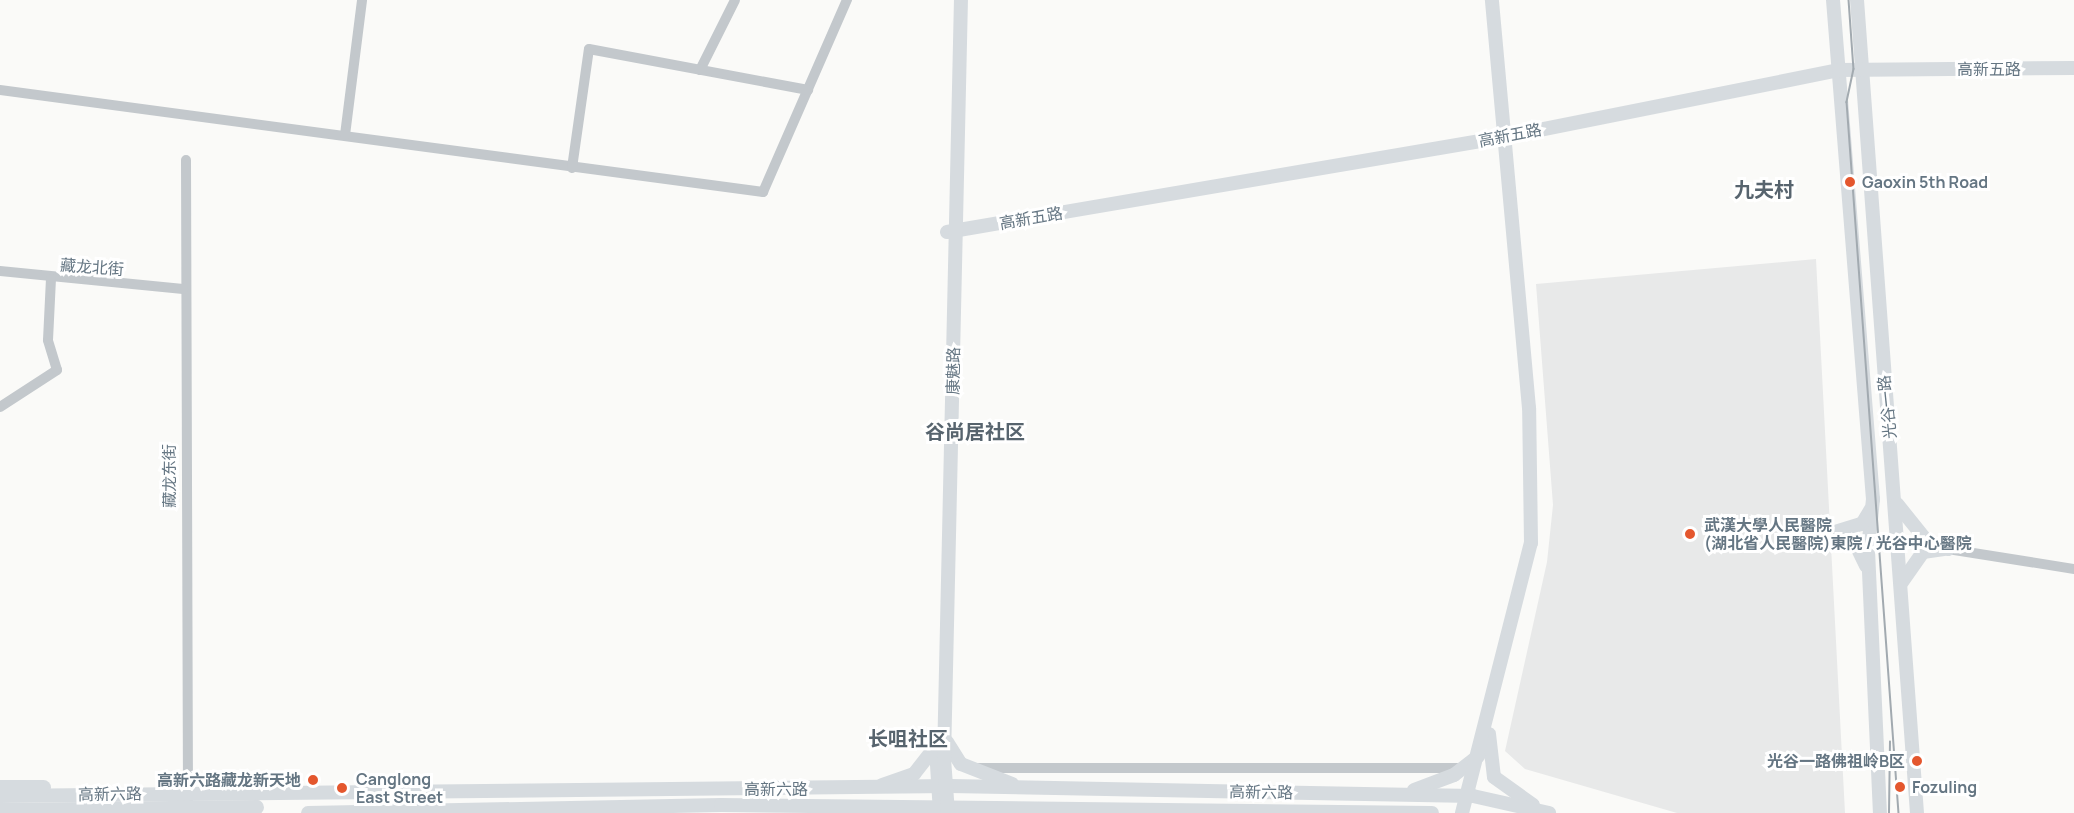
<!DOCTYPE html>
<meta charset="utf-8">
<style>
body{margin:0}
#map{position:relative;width:2074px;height:813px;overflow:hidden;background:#fafaf8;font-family:Manrope,"Noto Sans SC",sans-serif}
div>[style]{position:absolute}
.built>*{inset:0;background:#e8e9e9}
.minor>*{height:10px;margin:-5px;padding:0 5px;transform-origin:5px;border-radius:5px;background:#c3c8cc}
.major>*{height:14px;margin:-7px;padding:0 7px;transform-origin:7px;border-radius:7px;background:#d6dbdf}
.highway>*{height:15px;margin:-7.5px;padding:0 7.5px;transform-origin:7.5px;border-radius:7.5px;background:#d6dbdf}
.tram>*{height:1.5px;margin:-0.75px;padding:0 0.75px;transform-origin:0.75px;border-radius:0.75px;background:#a2aab0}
.dots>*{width:16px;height:16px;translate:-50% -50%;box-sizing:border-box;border:3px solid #fff;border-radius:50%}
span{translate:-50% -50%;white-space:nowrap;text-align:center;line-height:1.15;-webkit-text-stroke:6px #fff;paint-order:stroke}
.street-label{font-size:16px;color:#657683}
.poi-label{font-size:16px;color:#657683;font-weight:700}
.left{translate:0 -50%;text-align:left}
.right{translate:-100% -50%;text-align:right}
.quarter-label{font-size:20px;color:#57646e;font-weight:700}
</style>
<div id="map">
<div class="built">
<div style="clip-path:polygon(1816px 259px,1845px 813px,1677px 813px,1525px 769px,1505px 751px,1547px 562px,1553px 505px,1536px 284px)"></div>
</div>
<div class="minor">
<div style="left:700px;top:70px;width:78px;rotate:-63.4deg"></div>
<div style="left:0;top:90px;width:770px;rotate:7.61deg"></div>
<div style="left:763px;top:192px;width:210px;rotate:-66.4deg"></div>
<div style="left:345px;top:135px;width:136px;rotate:-82.8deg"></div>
<div style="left:186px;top:160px;width:641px;rotate:89.82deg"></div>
<div style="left:572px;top:168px;width:120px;rotate:-81.9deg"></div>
<div style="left:589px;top:49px;width:223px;rotate:10.6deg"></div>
<div style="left:0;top:271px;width:184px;rotate:5.6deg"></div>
<div style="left:0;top:407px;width:68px;rotate:-33deg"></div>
<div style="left:57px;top:370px;width:31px;rotate:-107deg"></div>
<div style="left:48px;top:340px;width:61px;rotate:-87.2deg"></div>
<div style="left:1948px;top:549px;width:128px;rotate:9deg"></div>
<div style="left:977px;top:768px;width:488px"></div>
</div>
<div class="major">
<div style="left:1833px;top:0;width:501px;rotate:85.42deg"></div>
<div style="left:1873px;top:499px;width:51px;rotate:95.6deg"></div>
<div style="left:1868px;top:550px;width:263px;rotate:87.4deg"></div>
<div style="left:1857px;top:0;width:815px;rotate:85.78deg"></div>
<div style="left:947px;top:232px;width:565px;rotate:-9.68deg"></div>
<div style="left:1504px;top:137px;width:342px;rotate:-11.3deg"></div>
<div style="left:1839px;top:70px;width:235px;rotate:-0.5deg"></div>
<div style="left:1897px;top:504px;width:46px;rotate:51.1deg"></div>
<div style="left:1926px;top:540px;width:24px;rotate:22deg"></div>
<div style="left:1835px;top:532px;width:19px;rotate:21deg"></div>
<div style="left:1853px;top:539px;width:30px;rotate:64deg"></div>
<div style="left:1835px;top:532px;width:28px;rotate:-17deg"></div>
<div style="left:1862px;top:524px;width:17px;rotate:-59deg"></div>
<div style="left:1902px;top:582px;width:37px;rotate:-55deg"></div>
<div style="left:1923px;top:552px;width:21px;rotate:-8deg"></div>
<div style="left:1489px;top:734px;width:43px;rotate:83.4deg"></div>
<div style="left:1494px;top:777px;width:48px;rotate:35.7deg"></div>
<div style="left:947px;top:742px;width:26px;rotate:58deg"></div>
<div style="left:961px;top:764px;width:55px;rotate:21.4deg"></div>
<div style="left:936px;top:749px;width:64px;rotate:86.4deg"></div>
<div style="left:882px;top:785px;width:34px;rotate:-19deg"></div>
<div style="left:914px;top:774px;width:33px;rotate:-52deg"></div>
<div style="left:1414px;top:790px;width:43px;rotate:-20.6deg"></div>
<div style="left:1454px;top:775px;width:31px;rotate:-38deg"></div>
<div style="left:0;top:796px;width:950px;rotate:-0.6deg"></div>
<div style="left:950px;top:786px;width:523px;rotate:1.1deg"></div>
<div style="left:1473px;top:796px;width:78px;rotate:12.6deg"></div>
<div style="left:308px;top:813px;width:413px;rotate:-1.1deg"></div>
<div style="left:721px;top:805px;width:711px;rotate:0.64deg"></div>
<div style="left:948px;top:813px;width:54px;rotate:-94.2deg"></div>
<div style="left:944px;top:759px;width:759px;rotate:-88.72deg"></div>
<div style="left:1462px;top:813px;width:279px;rotate:-75.7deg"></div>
<div style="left:1531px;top:543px;width:135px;rotate:-90.8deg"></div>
<div style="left:1529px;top:408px;width:410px;rotate:-95.2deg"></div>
</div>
<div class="highway">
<div style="left:0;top:787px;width:43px"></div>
<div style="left:0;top:810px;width:256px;rotate:-0.7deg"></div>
</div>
<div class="tram">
<div style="left:1849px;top:0;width:69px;rotate:85.9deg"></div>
<div style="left:1854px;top:69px;width:34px;rotate:102deg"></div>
<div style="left:1847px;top:102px;width:713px;rotate:85.82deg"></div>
<div style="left:1889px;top:813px;width:71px;rotate:-89.2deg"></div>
</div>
<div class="dots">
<div style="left:1850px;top:182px;background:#e4572e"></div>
<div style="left:1690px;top:534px;background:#e4572e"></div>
<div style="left:1917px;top:761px;background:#e4572e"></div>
<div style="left:313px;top:780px;background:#e4572e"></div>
<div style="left:1900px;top:787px;background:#e4572e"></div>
<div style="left:342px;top:788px;background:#e4572e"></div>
</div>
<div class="street-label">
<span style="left:1989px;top:69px">高新五路</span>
<span style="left:1510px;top:135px;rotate:-11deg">高新五路</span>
<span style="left:1031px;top:218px;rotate:-10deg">高新五路</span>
<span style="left:92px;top:267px;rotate:4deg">藏龙北街</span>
<span style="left:953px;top:371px;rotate:-89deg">康魅路</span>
<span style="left:1887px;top:407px;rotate:-96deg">光谷一路</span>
<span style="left:169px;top:476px;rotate:-90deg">藏龙东街</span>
<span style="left:776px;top:789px">高新六路</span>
<span style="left:1261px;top:792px;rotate:1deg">高新六路</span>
<span style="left:110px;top:794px;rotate:-1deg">高新六路</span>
</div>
<div class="poi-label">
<span class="left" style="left:1862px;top:182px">Gaoxin 5th Road</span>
<span class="left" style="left:1704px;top:534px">武漢大學人民醫院<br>(湖北省人民醫院)東院 / 光谷中心醫院</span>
<span class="right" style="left:1905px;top:761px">光谷一路佛祖岭B区</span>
<span class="left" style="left:356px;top:788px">Canglong<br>East Street</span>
<span class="right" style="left:301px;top:780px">高新六路藏龙新天地</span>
<span class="left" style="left:1912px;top:787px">Fozuling</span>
</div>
<div class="quarter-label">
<span style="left:1764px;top:189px">九夫村</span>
<span style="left:975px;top:431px">谷尚居社区</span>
<span style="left:908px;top:738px">长咀社区</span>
</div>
</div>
